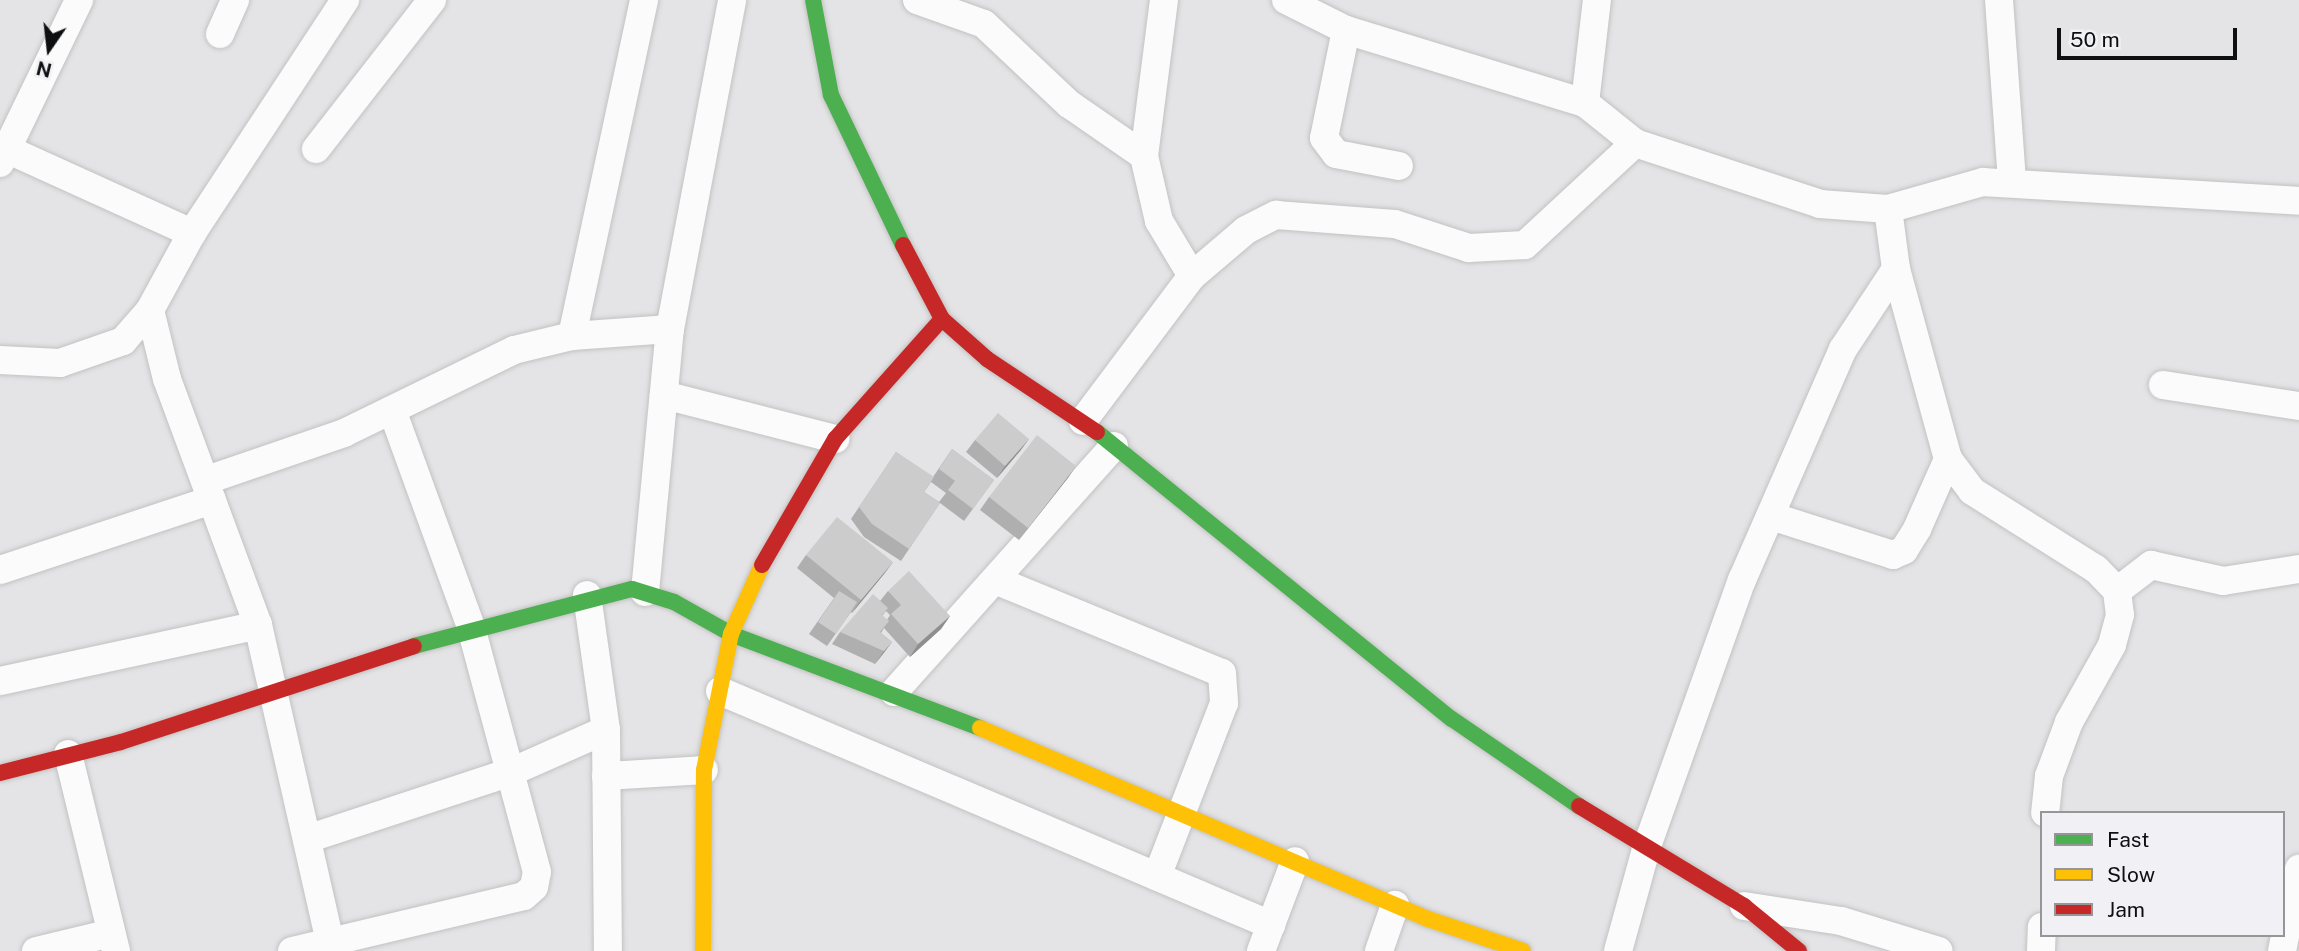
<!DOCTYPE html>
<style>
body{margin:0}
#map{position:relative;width:2299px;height:951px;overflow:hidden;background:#e4e4e6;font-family:"Public Sans",sans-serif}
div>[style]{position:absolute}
.roads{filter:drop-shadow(0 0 2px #c2c2c3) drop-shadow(0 0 2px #c2c2c3)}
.street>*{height:28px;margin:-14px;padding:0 14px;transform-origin:14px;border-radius:14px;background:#fbfbfb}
.fast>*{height:16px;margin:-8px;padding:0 8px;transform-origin:8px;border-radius:8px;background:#4caf50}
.slow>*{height:16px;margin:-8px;padding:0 8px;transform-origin:8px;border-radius:8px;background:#ffc107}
.jam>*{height:16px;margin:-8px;padding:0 8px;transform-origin:8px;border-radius:8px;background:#c62828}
.wall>*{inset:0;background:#afafb0}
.shaded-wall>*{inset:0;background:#8f8f90}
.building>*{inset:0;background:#cccccd}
span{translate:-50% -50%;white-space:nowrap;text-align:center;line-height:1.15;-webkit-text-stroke:6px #f0f0f5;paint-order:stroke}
.legend{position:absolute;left:2040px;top:811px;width:245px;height:126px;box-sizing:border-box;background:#f0f0f5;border:2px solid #969699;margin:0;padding:9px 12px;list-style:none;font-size:21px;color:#0e0f10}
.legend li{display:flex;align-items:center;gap:14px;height:35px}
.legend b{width:35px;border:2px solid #969699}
.north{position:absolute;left:14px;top:14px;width:70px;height:70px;-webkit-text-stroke:5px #f0f0f5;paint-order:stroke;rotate:194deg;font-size:19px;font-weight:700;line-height:28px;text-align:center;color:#0e0f10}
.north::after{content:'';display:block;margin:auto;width:24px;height:32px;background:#0e0f10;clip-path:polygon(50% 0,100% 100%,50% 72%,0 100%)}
.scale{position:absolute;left:2057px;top:28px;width:180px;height:32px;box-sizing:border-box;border:4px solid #0e0f10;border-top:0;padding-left:9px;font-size:21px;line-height:24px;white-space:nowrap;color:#0e0f10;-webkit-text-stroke:5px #f0f0f5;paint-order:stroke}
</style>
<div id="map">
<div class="roads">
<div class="street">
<div style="left:917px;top:0;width:71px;rotate:19.7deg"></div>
<div style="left:984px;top:24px;width:117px;rotate:43.3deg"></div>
<div style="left:1069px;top:104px;width:91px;rotate:34.7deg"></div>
<div style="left:1144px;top:156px;width:67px;rotate:77deg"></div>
<div style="left:1159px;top:221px;width:64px;rotate:59deg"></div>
<div style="left:1286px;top:0;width:67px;rotate:26.6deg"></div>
<div style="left:1346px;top:30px;width:250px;rotate:17deg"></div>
<div style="left:1585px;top:103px;width:64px;rotate:38.7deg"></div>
<div style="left:1635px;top:143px;width:195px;rotate:18.2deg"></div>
<div style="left:1820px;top:204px;width:68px;rotate:4.2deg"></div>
<div style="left:1888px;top:209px;width:99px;rotate:-15.9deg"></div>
<div style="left:1983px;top:182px;width:317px;rotate:3.4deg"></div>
<div style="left:1999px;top:0;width:182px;rotate:85.9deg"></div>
<div style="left:1346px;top:30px;width:110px;rotate:101.5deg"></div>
<div style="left:1324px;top:138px;width:20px;rotate:53deg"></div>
<div style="left:1336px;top:154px;width:64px;rotate:10.8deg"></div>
<div style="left:220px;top:34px;width:37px;rotate:-66deg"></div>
<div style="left:1585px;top:103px;width:104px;rotate:-83.4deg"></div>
<div style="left:0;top:146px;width:211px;rotate:24.4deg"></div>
<div style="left:316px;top:149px;width:189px;rotate:-52.1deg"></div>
<div style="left:1144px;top:156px;width:157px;rotate:-82.7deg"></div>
<div style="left:0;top:163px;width:181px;rotate:-64.1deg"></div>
<div style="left:1888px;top:209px;width:61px;rotate:82.4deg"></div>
<div style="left:1896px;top:269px;width:197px;rotate:74.7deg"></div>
<div style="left:1948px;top:459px;width:40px;rotate:53deg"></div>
<div style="left:1972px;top:491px;width:146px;rotate:32.2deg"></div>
<div style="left:2096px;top:569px;width:30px;rotate:46deg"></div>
<div style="left:2117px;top:591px;width:24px;rotate:83deg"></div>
<div style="left:2120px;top:615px;width:31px;rotate:105deg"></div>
<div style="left:2112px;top:645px;width:88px;rotate:119.2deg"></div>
<div style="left:2069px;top:722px;width:58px;rotate:110.3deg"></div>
<div style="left:2049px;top:776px;width:37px;rotate:96deg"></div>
<div style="left:150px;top:310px;width:71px;rotate:76.2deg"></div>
<div style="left:167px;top:379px;width:262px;rotate:69.7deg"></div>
<div style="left:258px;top:625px;width:334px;rotate:77.2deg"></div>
<div style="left:572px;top:336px;width:344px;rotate:-77.9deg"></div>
<div style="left:0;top:360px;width:60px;rotate:2.9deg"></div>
<div style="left:60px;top:363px;width:67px;rotate:-19.2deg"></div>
<div style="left:123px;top:341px;width:41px;rotate:-48.9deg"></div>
<div style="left:150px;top:310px;width:88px;rotate:-61.4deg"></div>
<div style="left:192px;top:233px;width:279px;rotate:-56.7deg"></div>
<div style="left:2163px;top:385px;width:138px;rotate:8.8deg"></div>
<div style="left:664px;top:395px;width:177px;rotate:14.4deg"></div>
<div style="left:1083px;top:421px;width:181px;rotate:-53.1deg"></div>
<div style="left:1192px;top:276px;width:71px;rotate:-40.4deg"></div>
<div style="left:1246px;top:230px;width:34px;rotate:-27deg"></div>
<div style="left:1276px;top:215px;width:119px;rotate:4.3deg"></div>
<div style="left:1395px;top:224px;width:78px;rotate:18deg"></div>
<div style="left:1469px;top:248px;width:56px;rotate:-3.1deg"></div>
<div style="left:1525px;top:245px;width:150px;rotate:-42.8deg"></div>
<div style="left:207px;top:480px;width:145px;rotate:-18.9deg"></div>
<div style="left:344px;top:433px;width:189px;rotate:-26deg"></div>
<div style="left:514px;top:350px;width:60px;rotate:-13.6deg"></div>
<div style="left:572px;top:336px;width:98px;rotate:-4.1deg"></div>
<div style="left:1774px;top:517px;width:125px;rotate:17.7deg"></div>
<div style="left:1893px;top:555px;width:12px;rotate:-24deg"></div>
<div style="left:1904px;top:550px;width:25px;rotate:-58deg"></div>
<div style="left:1917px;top:529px;width:77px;rotate:-66.1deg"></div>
<div style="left:0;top:570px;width:223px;rotate:-18.3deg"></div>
<div style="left:995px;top:580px;width:245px;rotate:22.3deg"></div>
<div style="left:1222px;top:673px;width:30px;rotate:86deg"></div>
<div style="left:1224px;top:703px;width:186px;rotate:111.1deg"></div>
<div style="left:2117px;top:591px;width:43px;rotate:-37.4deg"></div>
<div style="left:2151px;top:565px;width:74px;rotate:12.5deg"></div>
<div style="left:2223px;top:581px;width:77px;rotate:-9deg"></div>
<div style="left:645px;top:592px;width:264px;rotate:-84.6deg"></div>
<div style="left:670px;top:329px;width:335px;rotate:-79.3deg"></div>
<div style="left:587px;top:595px;width:136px;rotate:82deg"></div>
<div style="left:606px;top:730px;width:221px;rotate:89.5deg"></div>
<div style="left:0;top:681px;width:264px;rotate:-12.2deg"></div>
<div style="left:720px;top:691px;width:599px;rotate:23.01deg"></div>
<div style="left:894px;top:692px;width:330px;rotate:-48.2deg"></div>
<div style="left:68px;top:754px;width:203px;rotate:76.3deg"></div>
<div style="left:606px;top:776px;width:98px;rotate:-3.5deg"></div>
<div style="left:307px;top:839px;width:215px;rotate:-18.2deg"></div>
<div style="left:511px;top:772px;width:104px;rotate:-23.9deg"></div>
<div style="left:1744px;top:906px;width:98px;rotate:8.8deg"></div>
<div style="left:1841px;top:921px;width:102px;rotate:17deg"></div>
<div style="left:36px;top:951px;width:77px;rotate:-13.5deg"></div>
<div style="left:292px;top:951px;width:238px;rotate:-13.3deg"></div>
<div style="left:524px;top:896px;width:13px;rotate:-42deg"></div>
<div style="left:534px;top:887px;width:15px;rotate:-79deg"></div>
<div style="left:537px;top:872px;width:254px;rotate:-105.1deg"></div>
<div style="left:471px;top:627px;width:231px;rotate:-110deg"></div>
<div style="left:1261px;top:951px;width:96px;rotate:-69.3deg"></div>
<div style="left:1379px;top:951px;width:49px;rotate:-70.8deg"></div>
<div style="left:1618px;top:951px;width:106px;rotate:-74.6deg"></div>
<div style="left:1646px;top:849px;width:286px;rotate:-70.4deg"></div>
<div style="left:1742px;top:580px;width:252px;rotate:-66.4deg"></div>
<div style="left:1843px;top:349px;width:96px;rotate:-56.5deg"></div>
<div style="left:2041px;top:951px;width:24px;rotate:-88deg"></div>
<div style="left:2282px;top:951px;width:84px;rotate:-78.3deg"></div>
</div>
<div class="fast">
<div style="left:813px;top:0;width:97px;rotate:79.3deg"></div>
<div style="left:831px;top:95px;width:166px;rotate:64.4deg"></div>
<div style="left:1097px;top:432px;width:457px;rotate:39deg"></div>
<div style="left:1452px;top:719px;width:154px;rotate:34.4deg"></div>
<div style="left:414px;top:646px;width:225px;rotate:-14.7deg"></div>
<div style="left:632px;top:589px;width:44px;rotate:17.2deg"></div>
<div style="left:674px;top:602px;width:65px;rotate:29.3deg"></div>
<div style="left:731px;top:634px;width:266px;rotate:20.7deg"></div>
</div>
<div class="slow">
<div style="left:980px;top:728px;width:487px;rotate:23.1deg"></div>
<div style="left:1428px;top:919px;width:100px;rotate:18.6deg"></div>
<div style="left:703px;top:951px;width:181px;rotate:-89.7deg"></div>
<div style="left:704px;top:770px;width:139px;rotate:-78.8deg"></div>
<div style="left:731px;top:634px;width:76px;rotate:-65.8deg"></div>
</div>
<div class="jam">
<div style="left:903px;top:245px;width:84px;rotate:62.2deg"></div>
<div style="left:942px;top:319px;width:60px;rotate:41.6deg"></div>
<div style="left:987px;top:359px;width:132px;rotate:33.6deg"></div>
<div style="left:762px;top:565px;width:146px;rotate:-59.9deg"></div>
<div style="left:835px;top:439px;width:161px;rotate:-48.3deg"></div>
<div style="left:0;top:773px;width:125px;rotate:-14.4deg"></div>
<div style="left:121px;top:742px;width:308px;rotate:-18.1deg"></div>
<div style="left:1579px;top:806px;width:193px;rotate:31.2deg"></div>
<div style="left:1744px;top:906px;width:71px;rotate:39.3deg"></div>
</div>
</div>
<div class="wall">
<div style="clip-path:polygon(1029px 439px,1020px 451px,997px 478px,966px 452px,975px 440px)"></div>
<div style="clip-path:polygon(evenodd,952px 449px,994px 480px,964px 521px,940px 503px,901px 561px,864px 537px,851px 519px,896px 452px,933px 477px,952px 449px,931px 482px,946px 493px,939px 502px,924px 492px,931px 482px)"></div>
<div style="clip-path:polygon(1076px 466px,1019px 540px,980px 510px,989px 497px)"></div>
<div style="clip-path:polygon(806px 555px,893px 562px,884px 574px,852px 613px,851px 612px,827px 646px,809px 634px,834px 598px,797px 568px)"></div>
<div style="clip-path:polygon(evenodd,888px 591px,950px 616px,941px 629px,910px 657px,884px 628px,881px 633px,892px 642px,875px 664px,832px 644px,840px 632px,880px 601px,888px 591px,886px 611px,890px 615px,887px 620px,882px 616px,886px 611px)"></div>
</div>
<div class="shaded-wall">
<div style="clip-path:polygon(1029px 439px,1020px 451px,997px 478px,1005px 466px)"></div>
<div style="clip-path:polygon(1076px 466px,1068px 478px,1019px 540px,1028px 528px)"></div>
<div style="clip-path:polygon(893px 562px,884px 574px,852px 613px,861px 600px)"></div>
<div style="clip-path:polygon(950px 616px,941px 629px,910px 657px,918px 644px)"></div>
<div style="clip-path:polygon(892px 642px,883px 654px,875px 664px,884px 651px)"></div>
</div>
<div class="building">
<div style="clip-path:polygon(998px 413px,1029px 439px,1005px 466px,975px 440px)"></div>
<div style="clip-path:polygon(1037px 435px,1076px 466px,1028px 528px,989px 497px)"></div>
<div style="clip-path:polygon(952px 449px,994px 480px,973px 509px,948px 490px,955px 481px,939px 469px)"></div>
<div style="clip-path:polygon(896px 452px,934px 477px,924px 492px,940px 503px,909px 549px,872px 524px,859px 507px)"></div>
<div style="clip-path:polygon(837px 517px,893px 562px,861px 600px,806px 555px)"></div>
<div style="clip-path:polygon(909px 571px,950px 616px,918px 644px,891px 614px,901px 605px,888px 591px)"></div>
<div style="clip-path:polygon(839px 591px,857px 602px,836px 634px,818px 622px)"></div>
<div style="clip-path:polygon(873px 594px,888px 608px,882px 615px,889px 621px,880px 632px,892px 642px,884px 651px,840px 632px)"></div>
</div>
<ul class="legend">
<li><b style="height:9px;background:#4caf50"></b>Fast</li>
<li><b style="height:9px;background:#ffc107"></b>Slow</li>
<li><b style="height:9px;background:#c62828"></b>Jam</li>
</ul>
<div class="north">N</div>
<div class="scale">50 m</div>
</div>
